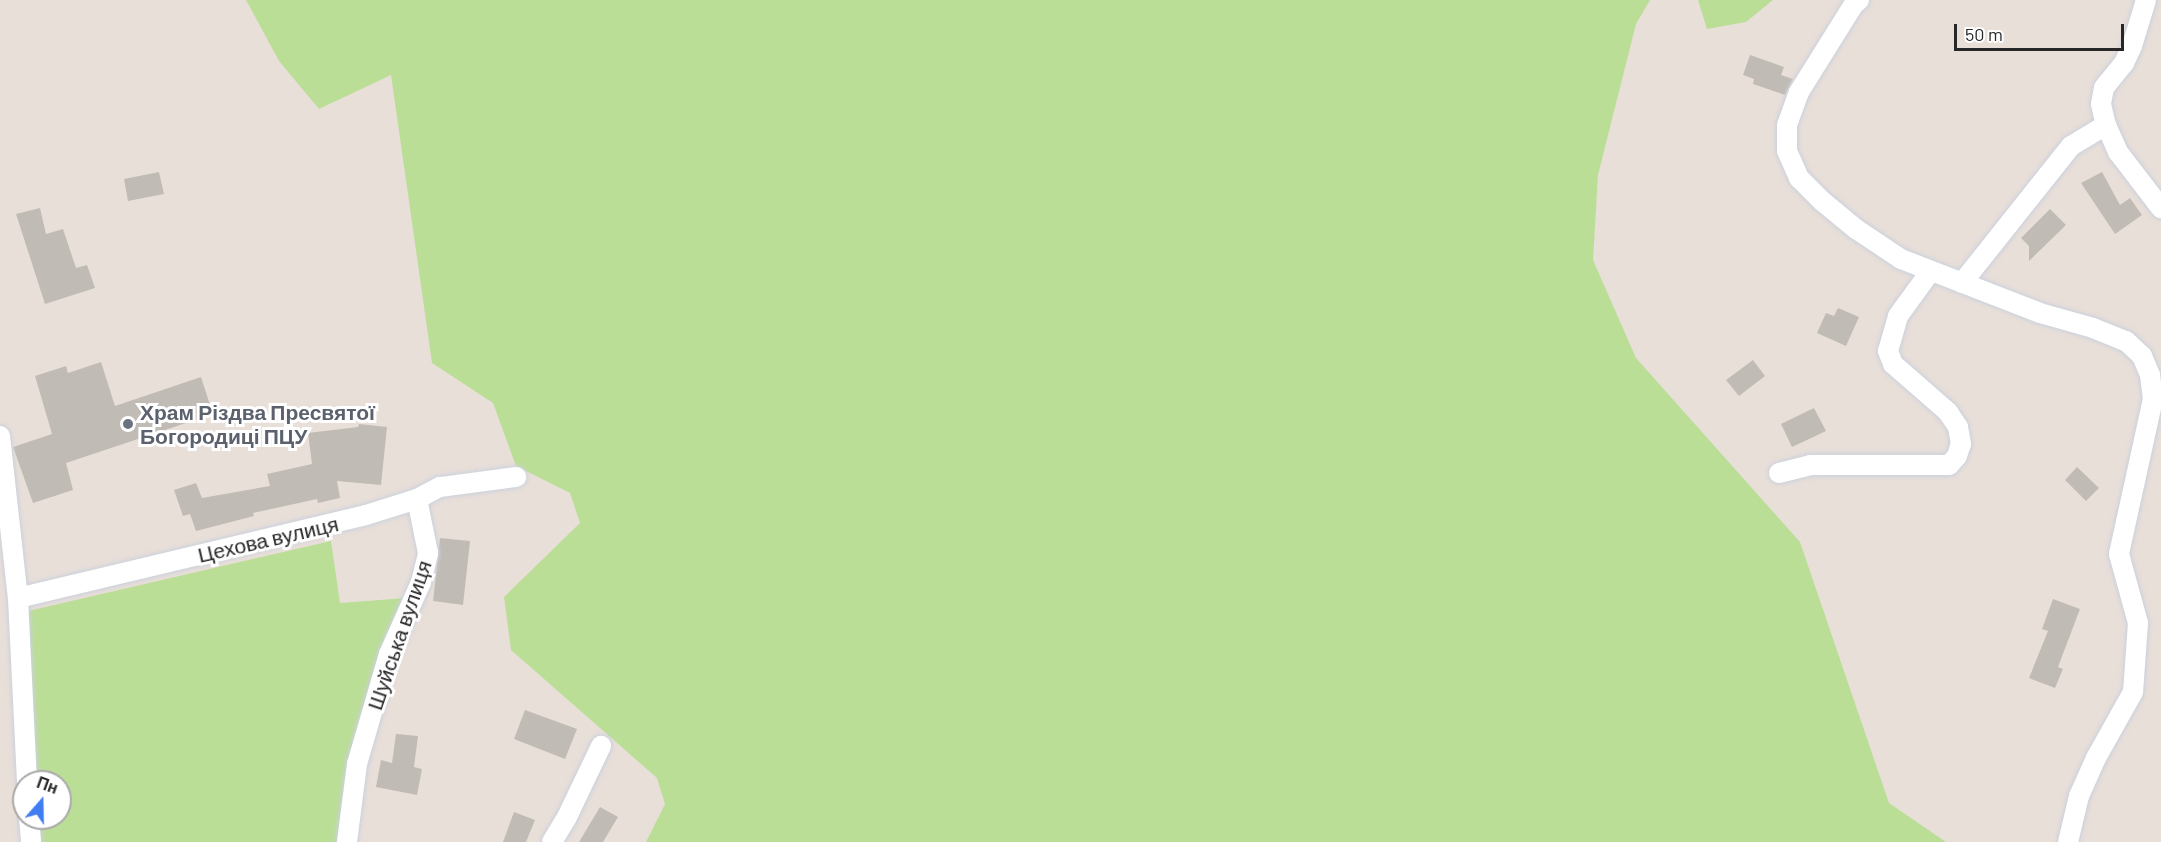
<!DOCTYPE html>
<meta charset="utf-8">
<style>
body{margin:0}
#map{position:relative;width:2161px;height:842px;overflow:hidden;background:#e9dfd9;font-family:Barlow,sans-serif}
div>[style]{position:absolute}
.green>*{inset:0;background:#bbde97}
.building>*{inset:0;background:#c1bbb5}
.roads{filter:drop-shadow(0 0 2px #cbd1dc) drop-shadow(0 0 2px #cbd1dc)}
.street>*{height:20px;margin:-10px;padding:0 10px;transform-origin:10px;border-radius:10px;background:#fff}
.dots>*{width:16px;height:16px;translate:-50% -50%;box-sizing:border-box;border:3px solid #fff;border-radius:50%}
span{translate:-50% -50%;white-space:nowrap;text-align:center;line-height:1.15;-webkit-text-stroke:6px #fff;paint-order:stroke}
.worship-label{font-size:21px;color:#5b616d;font-weight:700}
.left{translate:0 -50%;text-align:left}
.street-label{font-size:21px;color:#272727}
.north{position:absolute;left:12px;top:770px;width:60px;height:60px;box-sizing:border-box;background:#fff;border:2px solid #a9a9a9;border-radius:50%;rotate:20deg;font-size:16px;font-weight:700;line-height:24px;text-align:center;color:#272727}
.north::after{content:'';display:block;margin:auto;width:21px;height:27px;background:#3f7df0;clip-path:polygon(50% 0,100% 100%,50% 72%,0 100%)}
.scale{position:absolute;left:1954px;top:24px;width:170px;height:27px;box-sizing:border-box;border:3px solid #272727;border-top:0;padding-left:8px;font-size:18px;line-height:21px;white-space:nowrap;color:#272727;-webkit-text-stroke:4px #fff;paint-order:stroke}
</style>
<div id="map">
<div class="green">
<div style="clip-path:polygon(246px 0,1650px 0,1636px 24px,1598px 175px,1593px 260px,1636px 358px,1800px 542px,1889px 803px,1946px 842px,646px 842px,665px 804px,657px 778px,511px 650px,504px 597px,580px 523px,570px 493px,516px 466px,493px 403px,432px 363px,391px 75px,319px 109px,279px 61px)"></div>
<div style="clip-path:polygon(1698px 0,1773px 0,1746px 22px,1707px 29px)"></div>
<div style="clip-path:polygon(331px 541px,340px 603px,406px 598px,338px 842px,39px 842px,37px 818px,60px 818px,60px 782px,36px 782px,28px 611px)"></div>
</div>
<div class="building">
<div style="clip-path:polygon(1750px 55px,1784px 67px,1781px 75px,1793px 79px,1785px 95px,1753px 84px,1754px 79px,1743px 75px)"></div>
<div style="clip-path:polygon(159px 172px,164px 194px,128px 201px,124px 179px)"></div>
<div style="clip-path:polygon(2102px 172px,2120px 205px,2130px 198px,2142px 215px,2115px 234px,2081px 183px)"></div>
<div style="clip-path:polygon(40px 208px,46px 234px,63px 229px,76px 268px,87px 265px,95px 288px,45px 304px,16px 214px)"></div>
<div style="clip-path:polygon(2050px 209px,2066px 225px,2029px 261px,2029px 246px,2021px 238px)"></div>
<div style="clip-path:polygon(1838px 308px,1859px 317px,1846px 346px,1817px 333px,1826px 313px,1834px 316px)"></div>
<div style="clip-path:polygon(1753px 360px,1765px 376px,1739px 396px,1726px 380px)"></div>
<div style="clip-path:polygon(101px 362px,115px 406px,201px 377px,213px 414px,66px 463px,73px 490px,33px 503px,13px 447px,52px 434px,35px 376px,66px 366px,68px 373px)"></div>
<div style="clip-path:polygon(1814px 408px,1826px 431px,1792px 447px,1781px 424px)"></div>
<div style="clip-path:polygon(359px 424px,387px 427px,381px 485px,337px 481px,340px 498px,318px 503px,317px 499px,253px 513px,254px 516px,196px 531px,190px 514px,183px 516px,174px 490px,196px 483px,202px 498px,270px 486px,267px 474px,312px 464px,308px 433px,358px 427px)"></div>
<div style="clip-path:polygon(2077px 467px,2099px 488px,2086px 501px,2065px 480px)"></div>
<div style="clip-path:polygon(440px 538px,470px 541px,463px 605px,433px 601px)"></div>
<div style="clip-path:polygon(2053px 599px,2080px 609px,2058px 667px,2063px 669px,2055px 688px,2029px 678px,2048px 631px,2042px 629px)"></div>
<div style="clip-path:polygon(525px 710px,577px 729px,565px 759px,514px 739px)"></div>
<div style="clip-path:polygon(396px 734px,418px 736px,414px 767px,422px 769px,417px 795px,376px 787px,381px 760px,392px 763px)"></div>
<div style="clip-path:polygon(600px 807px,618px 817px,603px 842px,579px 842px)"></div>
<div style="clip-path:polygon(514px 812px,535px 820px,526px 842px,503px 842px)"></div>
</div>
<div class="roads">
<div class="street">
<div style="left:1859px;top:0;width:6px;rotate:141deg"></div>
<div style="left:1854px;top:4px;width:104px;rotate:122deg"></div>
<div style="left:1799px;top:92px;width:35px;rotate:110deg"></div>
<div style="left:1787px;top:125px;width:26px;rotate:90deg"></div>
<div style="left:1787px;top:151px;width:30px;rotate:66deg"></div>
<div style="left:1799px;top:178px;width:33px;rotate:45deg"></div>
<div style="left:1822px;top:201px;width:44px;rotate:39.5deg"></div>
<div style="left:1856px;top:229px;width:54px;rotate:33.7deg"></div>
<div style="left:1901px;top:259px;width:149px;rotate:21.2deg"></div>
<div style="left:2040px;top:313px;width:55px;rotate:15.8deg"></div>
<div style="left:2093px;top:328px;width:35px;rotate:22deg"></div>
<div style="left:2126px;top:341px;width:22px;rotate:43deg"></div>
<div style="left:2142px;top:356px;width:21px;rotate:67deg"></div>
<div style="left:2150px;top:375px;width:24px;rotate:83deg"></div>
<div style="left:2153px;top:399px;width:159px;rotate:102.4deg"></div>
<div style="left:2119px;top:554px;width:72px;rotate:74.6deg"></div>
<div style="left:2138px;top:623px;width:69px;rotate:94.1deg"></div>
<div style="left:2133px;top:692px;width:76px;rotate:119.3deg"></div>
<div style="left:2096px;top:758px;width:42px;rotate:114.1deg"></div>
<div style="left:2079px;top:796px;width:47px;rotate:103.4deg"></div>
<div style="left:2146px;top:0;width:48px;rotate:106.9deg"></div>
<div style="left:2132px;top:46px;width:19px;rotate:115deg"></div>
<div style="left:2124px;top:63px;width:32px;rotate:129deg"></div>
<div style="left:2104px;top:88px;width:16px;rotate:101deg"></div>
<div style="left:2101px;top:104px;width:22px;rotate:77deg"></div>
<div style="left:2106px;top:125px;width:30px;rotate:66deg"></div>
<div style="left:2118px;top:152px;width:71px;rotate:52.5deg"></div>
<div style="left:1962px;top:283px;width:175px;rotate:-51.5deg"></div>
<div style="left:2071px;top:146px;width:41px;rotate:-31deg"></div>
<div style="left:0;top:436px;width:163px;rotate:83.7deg"></div>
<div style="left:18px;top:598px;width:184px;rotate:87.2deg"></div>
<div style="left:1779px;top:473px;width:32px;rotate:-14deg"></div>
<div style="left:1810px;top:465px;width:139px"></div>
<div style="left:1949px;top:465px;width:12px;rotate:-48deg"></div>
<div style="left:1957px;top:456px;width:13px;rotate:-72deg"></div>
<div style="left:1961px;top:444px;width:17px;rotate:-100deg"></div>
<div style="left:1958px;top:427px;width:18px;rotate:-124deg"></div>
<div style="left:1948px;top:412px;width:73px;rotate:-138.9deg"></div>
<div style="left:1893px;top:364px;width:14px;rotate:-111deg"></div>
<div style="left:1888px;top:351px;width:36px;rotate:-74deg"></div>
<div style="left:1898px;top:316px;width:54px;rotate:-54deg"></div>
<div style="left:18px;top:598px;width:358px;rotate:-13.4deg"></div>
<div style="left:366px;top:515px;width:53px;rotate:-17.4deg"></div>
<div style="left:417px;top:499px;width:26px;rotate:-28deg"></div>
<div style="left:440px;top:487px;width:77px;rotate:-7.5deg"></div>
<div style="left:29px;top:818px;width:24px;rotate:85deg"></div>
<div style="left:347px;top:842px;width:79px;rotate:-82.7deg"></div>
<div style="left:357px;top:764px;width:115px;rotate:-73.8deg"></div>
<div style="left:389px;top:654px;width:79px;rotate:-66deg"></div>
<div style="left:421px;top:582px;width:30px;rotate:-76deg"></div>
<div style="left:428px;top:553px;width:55px;rotate:-101.5deg"></div>
<div style="left:552px;top:842px;width:29px;rotate:-59deg"></div>
<div style="left:567px;top:817px;width:79px;rotate:-64.4deg"></div>
</div>
</div>
<div class="dots">
<div style="left:128px;top:424px;background:#6b7280"></div>
</div>
<div class="worship-label">
<span class="left" style="left:140px;top:424px">Храм Різдва Пресвятої<br>Богородиці ПЦУ</span>
</div>
<div class="street-label">
<span style="left:268px;top:539px;rotate:-13deg">Цехова вулиця</span>
<span style="left:399px;top:635px;rotate:-71deg">Шуйська вулиця</span>
</div>
<div class="north">Пн</div>
<div class="scale">50 m</div>
</div>
